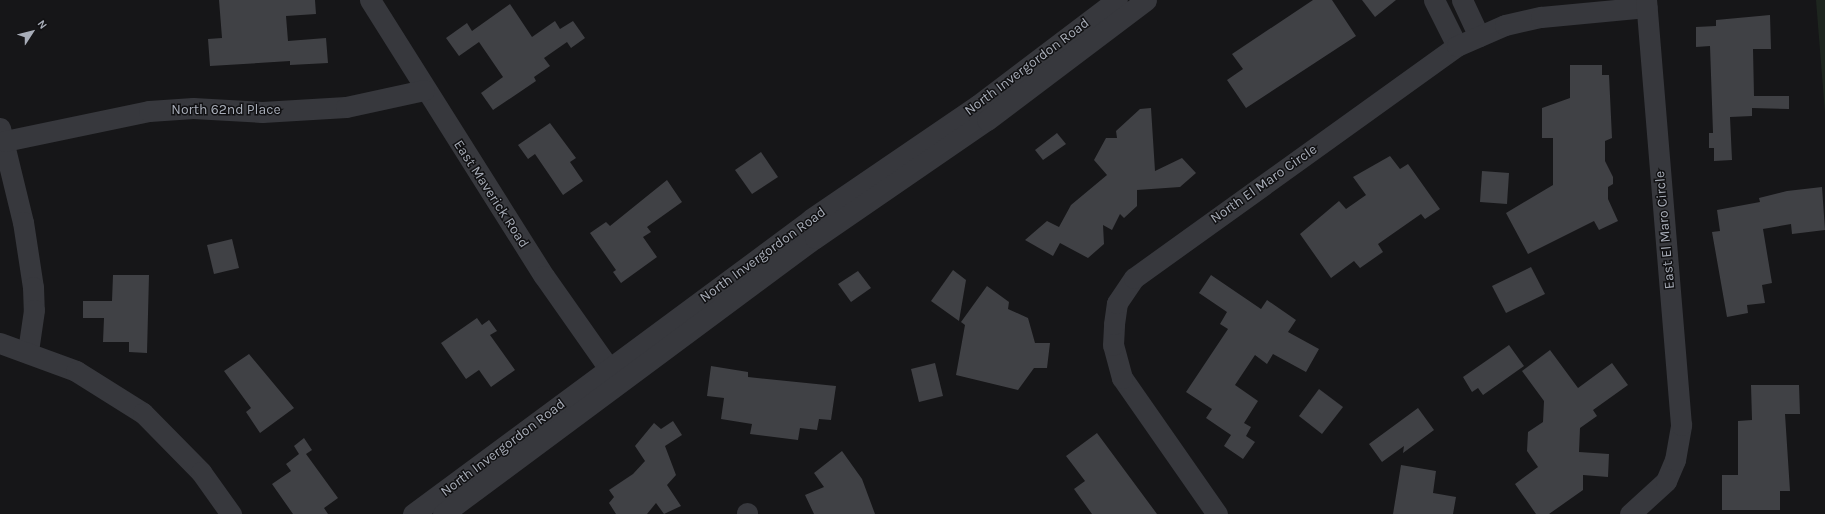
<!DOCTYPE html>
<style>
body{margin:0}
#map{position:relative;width:1825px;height:514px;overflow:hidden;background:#161618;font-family:Karla,sans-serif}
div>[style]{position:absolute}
.green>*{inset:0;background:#1e261f}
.building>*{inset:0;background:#404145}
.minor>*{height:21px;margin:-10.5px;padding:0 10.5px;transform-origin:10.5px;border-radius:10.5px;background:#37383d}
span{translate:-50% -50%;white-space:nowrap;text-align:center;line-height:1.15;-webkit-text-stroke:3px #111113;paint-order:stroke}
.street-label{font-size:14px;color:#a8adb8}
.north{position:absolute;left:12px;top:12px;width:40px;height:40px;-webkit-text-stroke:3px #111113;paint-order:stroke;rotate:54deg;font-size:11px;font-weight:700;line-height:16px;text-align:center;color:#a8adb8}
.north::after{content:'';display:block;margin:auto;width:14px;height:18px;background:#a8adb8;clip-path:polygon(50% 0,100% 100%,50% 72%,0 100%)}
</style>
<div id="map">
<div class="green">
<div style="clip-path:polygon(1816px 0,1825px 0,1825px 113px)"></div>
</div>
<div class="building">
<div style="clip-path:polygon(219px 0,315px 0,316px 14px,286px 16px,288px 41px,326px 38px,328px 63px,290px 65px,290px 61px,210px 66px,208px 39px,222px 38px)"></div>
<div style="clip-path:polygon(1313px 0,1332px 0,1356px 36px,1246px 108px,1227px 80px,1243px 69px,1232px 54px)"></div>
<div style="clip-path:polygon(1362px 0,1396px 0,1375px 17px)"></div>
<div style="clip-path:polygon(510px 4px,532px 37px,555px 21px,560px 29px,573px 21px,585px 38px,571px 48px,567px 42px,544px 58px,550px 66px,534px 77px,536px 81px,493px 110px,481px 93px,503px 77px,479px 42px,459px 56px,446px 38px,467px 23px,472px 31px)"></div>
<div style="clip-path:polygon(1770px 15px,1771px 49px,1753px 49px,1754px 96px,1789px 96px,1789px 109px,1752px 108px,1752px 116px,1730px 117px,1732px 160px,1714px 161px,1714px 148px,1709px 148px,1709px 133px,1713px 133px,1710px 46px,1696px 47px,1696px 27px,1716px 26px,1716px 20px)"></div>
<div style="clip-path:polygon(1570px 65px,1602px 65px,1602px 75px,1609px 75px,1612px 138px,1605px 141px,1605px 161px,1613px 177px,1613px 184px,1608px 187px,1608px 199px,1618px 221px,1599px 230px,1594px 221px,1528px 254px,1506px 213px,1553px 185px,1553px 138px,1542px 138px,1542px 108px,1570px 98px)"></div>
<div style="clip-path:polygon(1151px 108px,1155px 171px,1182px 158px,1196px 173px,1180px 187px,1137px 190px,1137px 206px,1124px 218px,1120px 214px,1112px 230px,1103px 225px,1104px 244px,1088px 258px,1060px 243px,1053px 256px,1025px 240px,1047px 221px,1059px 227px,1071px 205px,1107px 175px,1094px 160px,1106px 138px,1117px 138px,1116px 131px,1140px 109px)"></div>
<div style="clip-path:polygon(550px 123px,576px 158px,570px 162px,583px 181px,563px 195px,535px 154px,528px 159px,518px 145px)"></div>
<div style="clip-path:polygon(1057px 133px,1066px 144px,1043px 160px,1035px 150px)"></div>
<div style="clip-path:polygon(761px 152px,778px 177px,752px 194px,735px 170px)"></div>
<div style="clip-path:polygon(1390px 156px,1400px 169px,1408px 164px,1440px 209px,1425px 219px,1421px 214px,1378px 244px,1383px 252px,1360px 268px,1354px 261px,1331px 278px,1300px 234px,1339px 201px,1346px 209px,1366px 195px,1353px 177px)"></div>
<div style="clip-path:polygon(1482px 171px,1509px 173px,1507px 204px,1480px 202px)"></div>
<div style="clip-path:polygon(667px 180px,682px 202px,647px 227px,651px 232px,643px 237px,657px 257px,621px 283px,613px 272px,616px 270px,590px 233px,606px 222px,610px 226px)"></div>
<div style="clip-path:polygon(1822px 187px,1825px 230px,1792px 234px,1791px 224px,1763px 229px,1772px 283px,1762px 285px,1765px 303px,1747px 305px,1748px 313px,1727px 317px,1712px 232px,1720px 231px,1717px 210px,1760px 202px,1759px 198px,1787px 191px)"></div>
<div style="clip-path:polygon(232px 239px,239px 268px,214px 274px,207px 245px)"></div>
<div style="clip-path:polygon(1531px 267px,1545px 294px,1506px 313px,1492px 286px)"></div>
<div style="clip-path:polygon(953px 270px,966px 280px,959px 321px,931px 301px)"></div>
<div style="clip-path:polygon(858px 271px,871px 288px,851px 302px,838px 284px)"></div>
<div style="clip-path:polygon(113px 275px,149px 275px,147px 353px,129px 352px,129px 342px,103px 342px,104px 318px,83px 318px,83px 301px,112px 301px)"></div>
<div style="clip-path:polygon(1211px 275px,1261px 309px,1267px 300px,1296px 320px,1288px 332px,1319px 349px,1306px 372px,1273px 354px,1267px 364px,1255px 355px,1235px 385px,1258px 401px,1244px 423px,1251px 427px,1246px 436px,1255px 442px,1243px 459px,1224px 446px,1231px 435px,1206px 418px,1212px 409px,1186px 392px,1228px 329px,1220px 324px,1227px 312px,1199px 293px)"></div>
<div style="clip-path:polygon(987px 286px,1009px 302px,1008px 309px,1028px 318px,1035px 343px,1050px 343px,1047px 368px,1034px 368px,1018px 390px,956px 375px,965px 325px,961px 322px)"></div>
<div style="clip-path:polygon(477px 318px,482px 325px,489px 320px,497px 331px,490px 335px,515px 370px,491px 387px,479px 370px,466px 379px,441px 343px)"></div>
<div style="clip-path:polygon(1509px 345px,1524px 366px,1483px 395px,1478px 388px,1472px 392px,1463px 377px)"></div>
<div style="clip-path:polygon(1550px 350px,1578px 388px,1612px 363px,1628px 385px,1593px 410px,1597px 416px,1580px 428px,1579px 452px,1609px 454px,1608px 477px,1583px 475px,1583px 490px,1549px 514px,1536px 514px,1515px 484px,1538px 467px,1527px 451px,1528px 432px,1543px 422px,1544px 401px,1522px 371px)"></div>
<div style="clip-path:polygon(249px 354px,294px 408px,260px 433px,246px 412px,251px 408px,224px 371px)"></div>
<div style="clip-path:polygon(935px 363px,943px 396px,919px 402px,911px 369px)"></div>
<div style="clip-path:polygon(711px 366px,748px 372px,748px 377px,836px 386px,831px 420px,819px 419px,817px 430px,800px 428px,798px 440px,750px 434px,752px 424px,721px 419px,724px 398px,707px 396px)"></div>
<div style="clip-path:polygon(1751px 385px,1799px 385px,1800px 414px,1785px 414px,1790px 491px,1780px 491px,1780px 510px,1722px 510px,1722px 475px,1738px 475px,1738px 421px,1752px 420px)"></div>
<div style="clip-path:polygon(1319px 389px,1343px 407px,1322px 434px,1299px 416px)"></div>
<div style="clip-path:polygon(1418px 408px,1434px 430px,1403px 453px,1404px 446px,1382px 462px,1369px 444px)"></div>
<div style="clip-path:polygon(673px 421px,682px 435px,665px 446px,676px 475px,667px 485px,681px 506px,664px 514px,656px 503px,647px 514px,616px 514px,609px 503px,614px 497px,609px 490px,633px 474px,645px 461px,635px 446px,654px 423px,661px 429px)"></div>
<div style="clip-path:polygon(1097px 433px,1157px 514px,1092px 514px,1074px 489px,1085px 481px,1066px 456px)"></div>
<div style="clip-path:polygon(304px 438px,312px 450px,306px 454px,338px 498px,324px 508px,328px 514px,293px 514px,272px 484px,291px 471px,286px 464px,299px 454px,294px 446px)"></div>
<div style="clip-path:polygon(842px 451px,862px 479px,875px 514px,814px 514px,805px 495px,824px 487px,814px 473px)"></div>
<div style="clip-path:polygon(1401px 465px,1436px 471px,1433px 493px,1456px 497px,1453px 514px,1393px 514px)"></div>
</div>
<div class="minor">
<div style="left:370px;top:0;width:326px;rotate:57.8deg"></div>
<div style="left:544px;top:276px;width:127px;rotate:54.9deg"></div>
<div style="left:1434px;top:0;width:51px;rotate:63.4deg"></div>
<div style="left:1462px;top:0;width:40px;rotate:65deg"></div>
<div style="left:0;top:128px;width:97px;rotate:76.3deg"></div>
<div style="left:23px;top:222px;width:66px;rotate:81.3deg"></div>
<div style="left:33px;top:287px;width:23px;rotate:88deg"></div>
<div style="left:34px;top:310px;width:41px;rotate:98.3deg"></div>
<div style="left:5px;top:141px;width:147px;rotate:-11.8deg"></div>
<div style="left:149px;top:111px;width:44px;rotate:-3.9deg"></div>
<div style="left:193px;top:108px;width:69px;rotate:3.3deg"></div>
<div style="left:262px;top:112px;width:84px;rotate:-3.4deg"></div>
<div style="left:346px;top:107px;width:80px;rotate:-12.3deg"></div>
<div style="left:0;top:343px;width:81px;rotate:20.2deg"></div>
<div style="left:76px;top:371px;width:79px;rotate:32.1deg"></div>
<div style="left:143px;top:413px;width:83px;rotate:45.5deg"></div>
<div style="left:201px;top:472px;width:52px;rotate:54.5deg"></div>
<div style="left:413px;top:514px;width:495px;rotate:-36.5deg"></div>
<div style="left:811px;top:219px;width:202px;rotate:-34.3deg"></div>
<div style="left:978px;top:105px;width:174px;rotate:-37.1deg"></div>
<div style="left:443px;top:514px;width:463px;rotate:-36.6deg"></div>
<div style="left:815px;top:238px;width:209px;rotate:-34.5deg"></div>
<div style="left:987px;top:120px;width:199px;rotate:-37deg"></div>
<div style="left:747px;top:514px;width:1px;rotate:-90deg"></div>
<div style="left:1217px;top:514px;width:166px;rotate:-124.9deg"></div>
<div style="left:1122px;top:378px;width:34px;rotate:-105deg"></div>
<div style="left:1113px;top:345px;width:21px;rotate:-87deg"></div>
<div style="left:1114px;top:324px;width:21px;rotate:-82deg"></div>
<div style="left:1117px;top:303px;width:30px;rotate:-56deg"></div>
<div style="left:1134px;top:278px;width:398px;rotate:-35.7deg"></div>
<div style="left:1457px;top:46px;width:52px;rotate:-23.6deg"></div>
<div style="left:1505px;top:25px;width:37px;rotate:-13deg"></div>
<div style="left:1541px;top:17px;width:106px;rotate:-5.4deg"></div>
<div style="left:1630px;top:514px;width:49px;rotate:-42.5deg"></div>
<div style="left:1666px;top:481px;width:23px;rotate:-67deg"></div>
<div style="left:1675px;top:460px;width:36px;rotate:-80deg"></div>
<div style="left:1681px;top:425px;width:426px;rotate:-94.7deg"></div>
</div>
<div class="street-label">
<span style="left:1027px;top:67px;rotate:-37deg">North Invergordon Road</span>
<span style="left:226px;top:110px">North 62nd Place</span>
<span style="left:1264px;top:184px;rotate:-35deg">North El Maro Circle</span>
<span style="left:491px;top:194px;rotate:57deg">East Maverick Road</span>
<span style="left:1665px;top:230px;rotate:-95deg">East El Maro Circle</span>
<span style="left:763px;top:255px;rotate:-36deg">North Invergordon Road</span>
<span style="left:503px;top:448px;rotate:-37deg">North Invergordon Road</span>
</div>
<div class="north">N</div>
</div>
